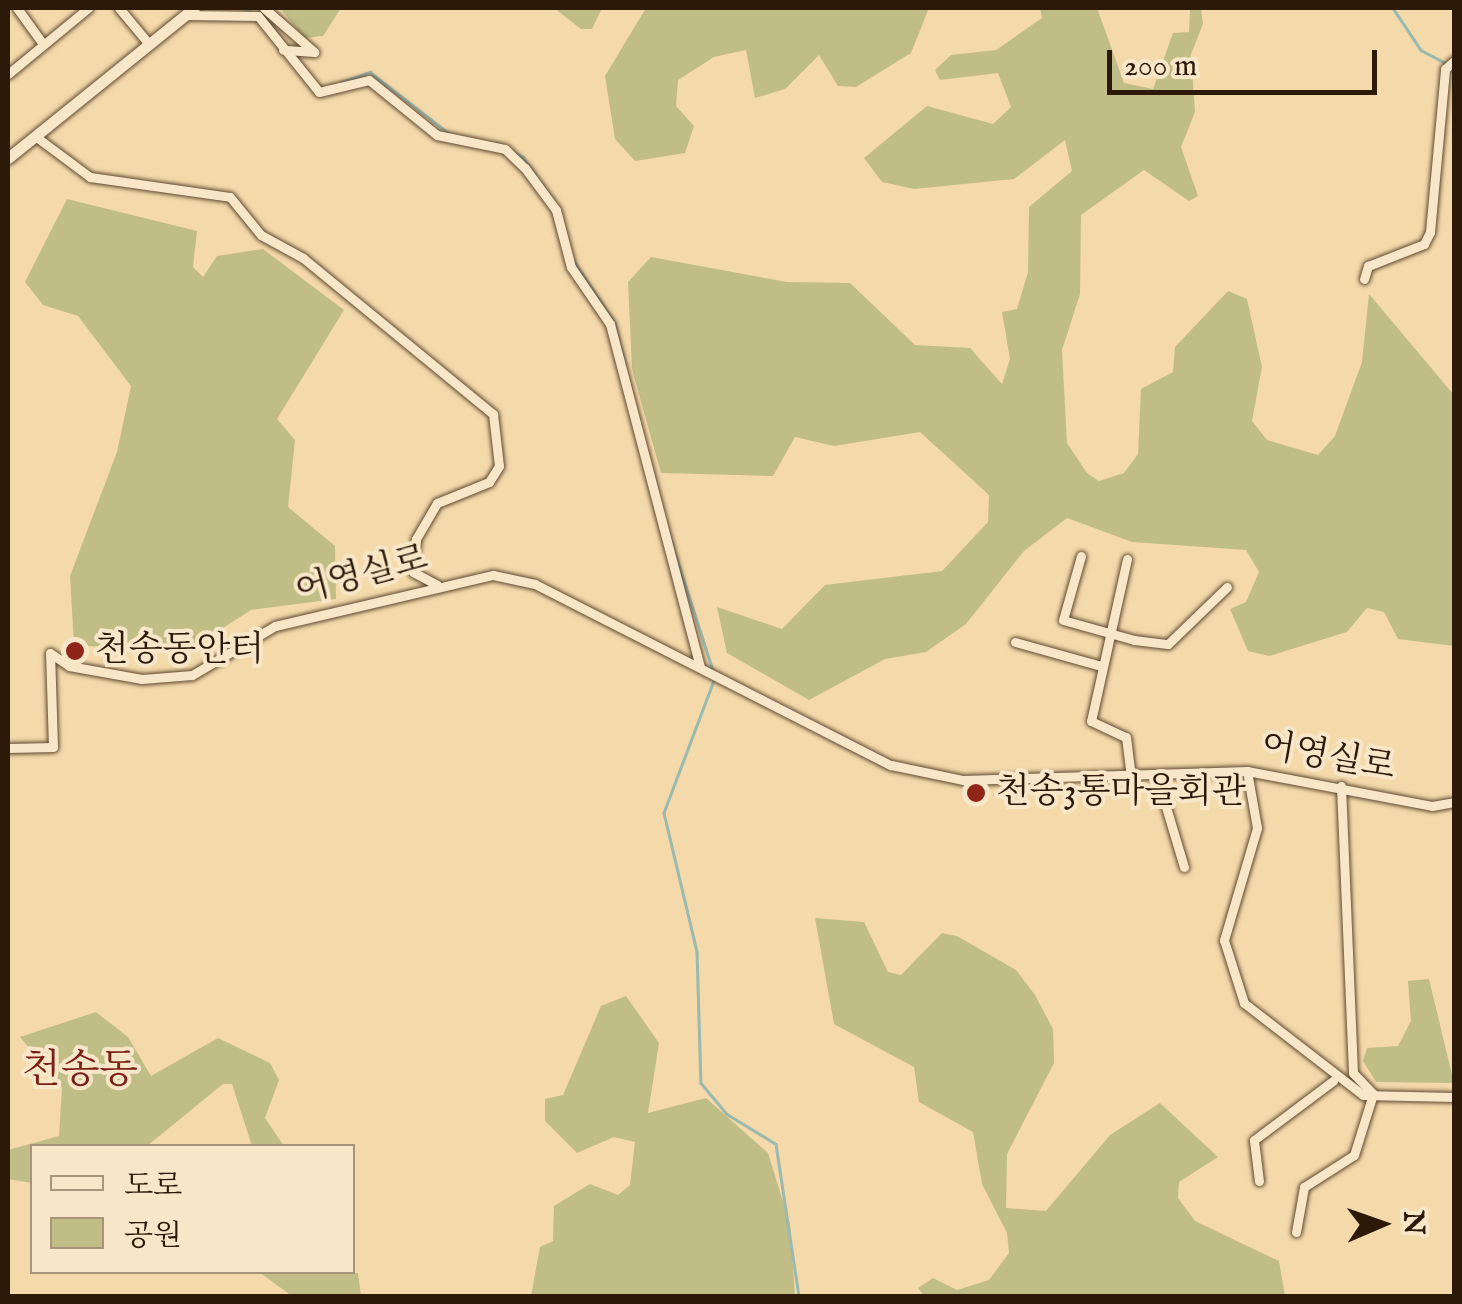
<!DOCTYPE html>
<meta charset="utf-8">
<style>
body{margin:0}
#map{position:relative;width:1462px;height:1304px;overflow:hidden;background:#f4d9ab;font-family:"IM FELL English","Noto Serif KR",serif}
div>[style]{position:absolute}
.green>*{inset:0;background:#c0be86}
.stream>*{height:2.5px;margin:-1.25px;padding:0 1.25px;transform-origin:1.25px;border-radius:1.25px;background:#9cb9ae}
.roads{filter:drop-shadow(0 0 2px #5f4931) drop-shadow(0 0 2px #5f4931)}
.minor>*{height:9px;margin:-4.5px;padding:0 4.5px;transform-origin:4.5px;border-radius:4.5px;background:#f8e6c8}
.tertiary>*{height:11px;margin:-5.5px;padding:0 5.5px;transform-origin:5.5px;border-radius:5.5px;background:#f8e6c8}
.dots>*{width:28px;height:28px;translate:-50% -50%;box-sizing:border-box;border:5px solid #f8e6c8;border-radius:50%}
span{translate:-50% -50%;white-space:nowrap;text-align:center;line-height:1.15;-webkit-text-stroke:8px #f8e6c8;paint-order:stroke}
.street-label{font-size:35px;color:#2d1908}
.poi-label{font-size:35px;color:#2d1908}
.left{translate:0 -50%;text-align:left}
.quarter-label{font-size:40px;color:#7a1f14}
.frame{position:absolute;inset:0;border:10px solid #2d1908;pointer-events:none}
.legend{position:absolute;left:30px;top:1144px;width:325px;height:130px;box-sizing:border-box;background:#f8e6c8;border:2px solid #a7947b;margin:0;padding:12px 18px;list-style:none;font-size:30px;color:#2d1908}
.legend li{display:flex;align-items:center;gap:20px;height:50px}
.legend b{width:50px;border:2px solid #a7947b}
.north{position:absolute;left:1332px;top:1174px;width:100px;height:100px;-webkit-text-stroke:8px #f8e6c8;paint-order:stroke;rotate:88deg;font-size:28px;font-weight:700;line-height:40px;text-align:center;color:#2d1908}
.north::after{content:'';display:block;margin:auto;width:35px;height:45px;background:#2d1908;clip-path:polygon(50% 0,100% 100%,50% 72%,0 100%)}
.scale{position:absolute;left:1107px;top:50px;width:270px;height:45px;box-sizing:border-box;border:5px solid #2d1908;border-top:0;padding-left:12px;font-size:30px;line-height:35px;white-space:nowrap;color:#2d1908;-webkit-text-stroke:8px #f8e6c8;paint-order:stroke}
</style>
<div id="map">
<div class="green">
<div style="clip-path:polygon(280px 8px,341px 8px,323px 36px,304px 38px)"></div>
<div style="clip-path:polygon(554px 8px,602px 8px,592px 29px,581px 29px)"></div>
<div style="clip-path:polygon(646px 8px,929px 8px,911px 53px,856px 87px,838px 86px,819px 55px,785px 89px,755px 98px,746px 50px,714px 57px,678px 80px,676px 106px,694px 126px,685px 153px,635px 161px,615px 139px,605px 76px)"></div>
<div style="clip-path:polygon(1040px 8px,1097px 8px,1124px 83px,1153px 89px,1173px 33px,1189px 32px,1190px 8px,1201px 8px,1203px 24px,1191px 54px,1195px 112px,1181px 147px,1198px 196px,1189px 201px,1144px 170px,1081px 215px,1080px 294px,1062px 350px,1067px 443px,1087px 473px,1099px 481px,1124px 473px,1138px 454px,1141px 389px,1173px 372px,1175px 347px,1228px 291px,1247px 299px,1262px 367px,1252px 421px,1267px 440px,1318px 455px,1335px 436px,1362px 362px,1369px 294px,1454px 395px,1454px 646px,1398px 639px,1384px 612px,1367px 608px,1347px 632px,1269px 656px,1248px 651px,1230px 609px,1246px 602px,1259px 572px,1246px 550px,1132px 542px,1067px 518px,1024px 551px,966px 624px,926px 652px,885px 659px,809px 700px,727px 653px,717px 607px,782px 629px,825px 585px,942px 571px,988px 522px,989px 495px,920px 432px,834px 446px,795px 437px,773px 476px,661px 473px,632px 369px,628px 282px,651px 257px,787px 282px,850px 283px,915px 345px,970px 348px,1002px 384px,1010px 359px,1002px 312px,1017px 309px,1028px 272px,1029px 207px,1072px 171px,1065px 140px,1014px 179px,914px 189px,882px 182px,864px 158px,927px 106px,993px 124px,1011px 107px,998px 73px,940px 80px,935px 70px,951px 55px,996px 50px,1042px 18px)"></div>
<div style="clip-path:polygon(67px 199px,197px 231px,193px 267px,203px 277px,217px 256px,263px 249px,344px 310px,277px 419px,295px 440px,288px 507px,335px 546px,336px 599px,251px 610px,184px 653px,74px 645px,70px 576px,117px 452px,131px 386px,78px 316px,43px 305px,25px 282px)"></div>
<div style="clip-path:polygon(815px 918px,864px 922px,888px 972px,901px 975px,942px 933px,957px 936px,1016px 970px,1035px 995px,1053px 1029px,1054px 1063px,1007px 1154px,1006px 1208px,1046px 1211px,1110px 1135px,1160px 1103px,1218px 1157px,1179px 1182px,1178px 1198px,1195px 1221px,1279px 1261px,1285px 1296px,924px 1296px,918px 1288px,933px 1278px,957px 1290px,989px 1280px,1009px 1253px,1007px 1233px,982px 1184px,973px 1132px,919px 1102px,914px 1067px,834px 1024px)"></div>
<div style="clip-path:polygon(1429px 979px,1454px 1083px,1376px 1082px,1363px 1061px,1367px 1048px,1398px 1046px,1411px 1021px,1408px 981px)"></div>
<div style="clip-path:polygon(626px 996px,659px 1043px,648px 1113px,706px 1098px,768px 1153px,790px 1224px,795px 1296px,531px 1296px,540px 1247px,553px 1241px,554px 1206px,590px 1184px,618px 1195px,630px 1185px,635px 1142px,614px 1137px,577px 1153px,545px 1121px,545px 1099px,563px 1095px,601px 1006px)"></div>
<div style="clip-path:polygon(96px 1012px,128px 1037px,151px 1076px,218px 1038px,270px 1063px,279px 1080px,265px 1118px,284px 1146px,252px 1146px,232px 1084px,223px 1084px,147px 1146px,32px 1146px,32px 1183px,8px 1179px,8px 1150px,59px 1136px,62px 1088px,20px 1037px)"></div>
<div style="clip-path:polygon(259px 1272px,358px 1273px,361px 1296px,292px 1296px)"></div>
</div>
<div class="stream">
<div style="left:240px;top:8px;width:11px;rotate:15deg"></div>
<div style="left:1393px;top:8px;width:50px;rotate:56.3deg"></div>
<div style="left:1421px;top:50px;width:26px;rotate:28deg"></div>
<div style="left:264px;top:15px;width:32px;rotate:54deg"></div>
<div style="left:342px;top:82px;width:30px;rotate:-20deg"></div>
<div style="left:370px;top:72px;width:101px;rotate:37.8deg"></div>
<div style="left:497px;top:143px;width:30px;rotate:28deg"></div>
<div style="left:523px;top:157px;width:65px;rotate:55.1deg"></div>
<div style="left:574px;top:261px;width:74px;rotate:56.5deg"></div>
<div style="left:615px;top:323px;width:42px;rotate:76.3deg"></div>
<div style="left:668px;top:531px;width:146px;rotate:72.1deg"></div>
<div style="left:715px;top:678px;width:144px;rotate:110.7deg"></div>
<div style="left:664px;top:813px;width:142px;rotate:76.6deg"></div>
<div style="left:697px;top:951px;width:132px;rotate:88.3deg"></div>
<div style="left:701px;top:1083px;width:40px;rotate:50deg"></div>
<div style="left:727px;top:1114px;width:57px;rotate:31.5deg"></div>
<div style="left:776px;top:1144px;width:154px;rotate:81.4deg"></div>
</div>
<div class="roads">
<div class="minor">
<div style="left:17px;top:8px;width:44px;rotate:54.2deg"></div>
<div style="left:119px;top:8px;width:47px;rotate:50.2deg"></div>
<div style="left:264px;top:8px;width:67px;rotate:41.3deg"></div>
<div style="left:314px;top:52px;width:31px;rotate:-176deg"></div>
<div style="left:185px;top:15px;width:73px;rotate:0.8deg"></div>
<div style="left:258px;top:16px;width:97px;rotate:51.2deg"></div>
<div style="left:319px;top:92px;width:51px;rotate:-13.5deg"></div>
<div style="left:369px;top:80px;width:87px;rotate:39deg"></div>
<div style="left:437px;top:135px;width:69px;rotate:11.6deg"></div>
<div style="left:505px;top:149px;width:28px;rotate:44deg"></div>
<div style="left:525px;top:168px;width:52px;rotate:53.6deg"></div>
<div style="left:556px;top:210px;width:59px;rotate:75.3deg"></div>
<div style="left:571px;top:267px;width:69px;rotate:55.6deg"></div>
<div style="left:610px;top:324px;width:355px;rotate:75.3deg"></div>
<div style="left:8px;top:74px;width:104px;rotate:-39.5deg"></div>
<div style="left:35px;top:136px;width:69px;rotate:36.7deg"></div>
<div style="left:90px;top:177px;width:141px;rotate:8.1deg"></div>
<div style="left:230px;top:197px;width:49px;rotate:50.8deg"></div>
<div style="left:261px;top:235px;width:48px;rotate:28.7deg"></div>
<div style="left:303px;top:258px;width:246px;rotate:39.4deg"></div>
<div style="left:493px;top:414px;width:52px;rotate:83.4deg"></div>
<div style="left:499px;top:466px;width:19px;rotate:122deg"></div>
<div style="left:489px;top:482px;width:56px;rotate:158deg"></div>
<div style="left:437px;top:503px;width:42px;rotate:120.3deg"></div>
<div style="left:416px;top:539px;width:33px;rotate:95deg"></div>
<div style="left:413px;top:572px;width:27px;rotate:28deg"></div>
<div style="left:1364px;top:279px;width:14px;rotate:-73deg"></div>
<div style="left:1368px;top:266px;width:60px;rotate:-21.4deg"></div>
<div style="left:1424px;top:244px;width:13px;rotate:-63deg"></div>
<div style="left:1430px;top:232px;width:164px;rotate:-84.7deg"></div>
<div style="left:1445px;top:69px;width:12px;rotate:-42deg"></div>
<div style="left:1081px;top:556px;width:66px;rotate:105.7deg"></div>
<div style="left:1063px;top:620px;width:74px;rotate:15.7deg"></div>
<div style="left:1134px;top:640px;width:34px;rotate:7deg"></div>
<div style="left:1168px;top:644px;width:82px;rotate:-44deg"></div>
<div style="left:1127px;top:559px;width:166px;rotate:102.5deg"></div>
<div style="left:1091px;top:721px;width:38px;rotate:25deg"></div>
<div style="left:1126px;top:737px;width:40px;rotate:82.9deg"></div>
<div style="left:1015px;top:642px;width:89px;rotate:15.6deg"></div>
<div style="left:8px;top:748px;width:45px;rotate:-1.3deg"></div>
<div style="left:53px;top:747px;width:94px;rotate:-91.8deg"></div>
<div style="left:50px;top:653px;width:23px;rotate:34deg"></div>
<div style="left:69px;top:666px;width:74px;rotate:10.1deg"></div>
<div style="left:142px;top:679px;width:50px;rotate:-4.6deg"></div>
<div style="left:192px;top:675px;width:96px;rotate:-30.6deg"></div>
<div style="left:275px;top:626px;width:224px;rotate:-13.2deg"></div>
<div style="left:493px;top:575px;width:43px;rotate:12.1deg"></div>
<div style="left:535px;top:584px;width:399px;rotate:27deg"></div>
<div style="left:891px;top:765px;width:74px;rotate:11.8deg"></div>
<div style="left:963px;top:780px;width:284px;rotate:-1.8deg"></div>
<div style="left:1247px;top:771px;width:188px;rotate:10.7deg"></div>
<div style="left:1432px;top:806px;width:22px;rotate:-10deg"></div>
<div style="left:1247px;top:771px;width:58px;rotate:80deg"></div>
<div style="left:1257px;top:828px;width:117px;rotate:106.4deg"></div>
<div style="left:1224px;top:940px;width:66px;rotate:72.4deg"></div>
<div style="left:1244px;top:1003px;width:150px;rotate:37.7deg"></div>
<div style="left:1363px;top:1095px;width:91px;rotate:1.3deg"></div>
<div style="left:1157px;top:777px;width:94px;rotate:73.3deg"></div>
<div style="left:1341px;top:786px;width:287px;rotate:87.6deg"></div>
<div style="left:1353px;top:1073px;width:29px;rotate:46deg"></div>
<div style="left:1259px;top:1181px;width:41px;rotate:-97deg"></div>
<div style="left:1254px;top:1140px;width:99px;rotate:-36.8deg"></div>
<div style="left:1296px;top:1232px;width:46px;rotate:-79.9deg"></div>
<div style="left:1304px;top:1187px;width:59px;rotate:-32.6deg"></div>
<div style="left:1354px;top:1155px;width:64px;rotate:-72.7deg"></div>
</div>
<div class="tertiary">
<div style="left:8px;top:158px;width:239px;rotate:-38.9deg"></div>
</div>
</div>
<div class="dots">
<div style="left:75px;top:651px;background:#8f2418"></div>
<div style="left:976px;top:793px;background:#8f2418"></div>
</div>
<div class="street-label">
<span style="left:362px;top:576px;rotate:-15deg">어영실로</span>
<span style="left:1328px;top:758px;rotate:10deg">어영실로</span>
</div>
<div class="poi-label">
<span class="left" style="left:95px;top:651px">천송동안터</span>
<span class="left" style="left:996px;top:793px">천송3통마을회관</span>
</div>
<div class="quarter-label">
<span style="left:80px;top:1072px">천송동</span>
</div>
<div class="frame"></div>
<ul class="legend">
<li><b style="height:12px;background:#f8e6c8"></b>도로</li>
<li><b style="height:28px;background:#c0be86"></b>공원</li>
</ul>
<div class="north">N</div>
<div class="scale">200 m</div>
</div>
